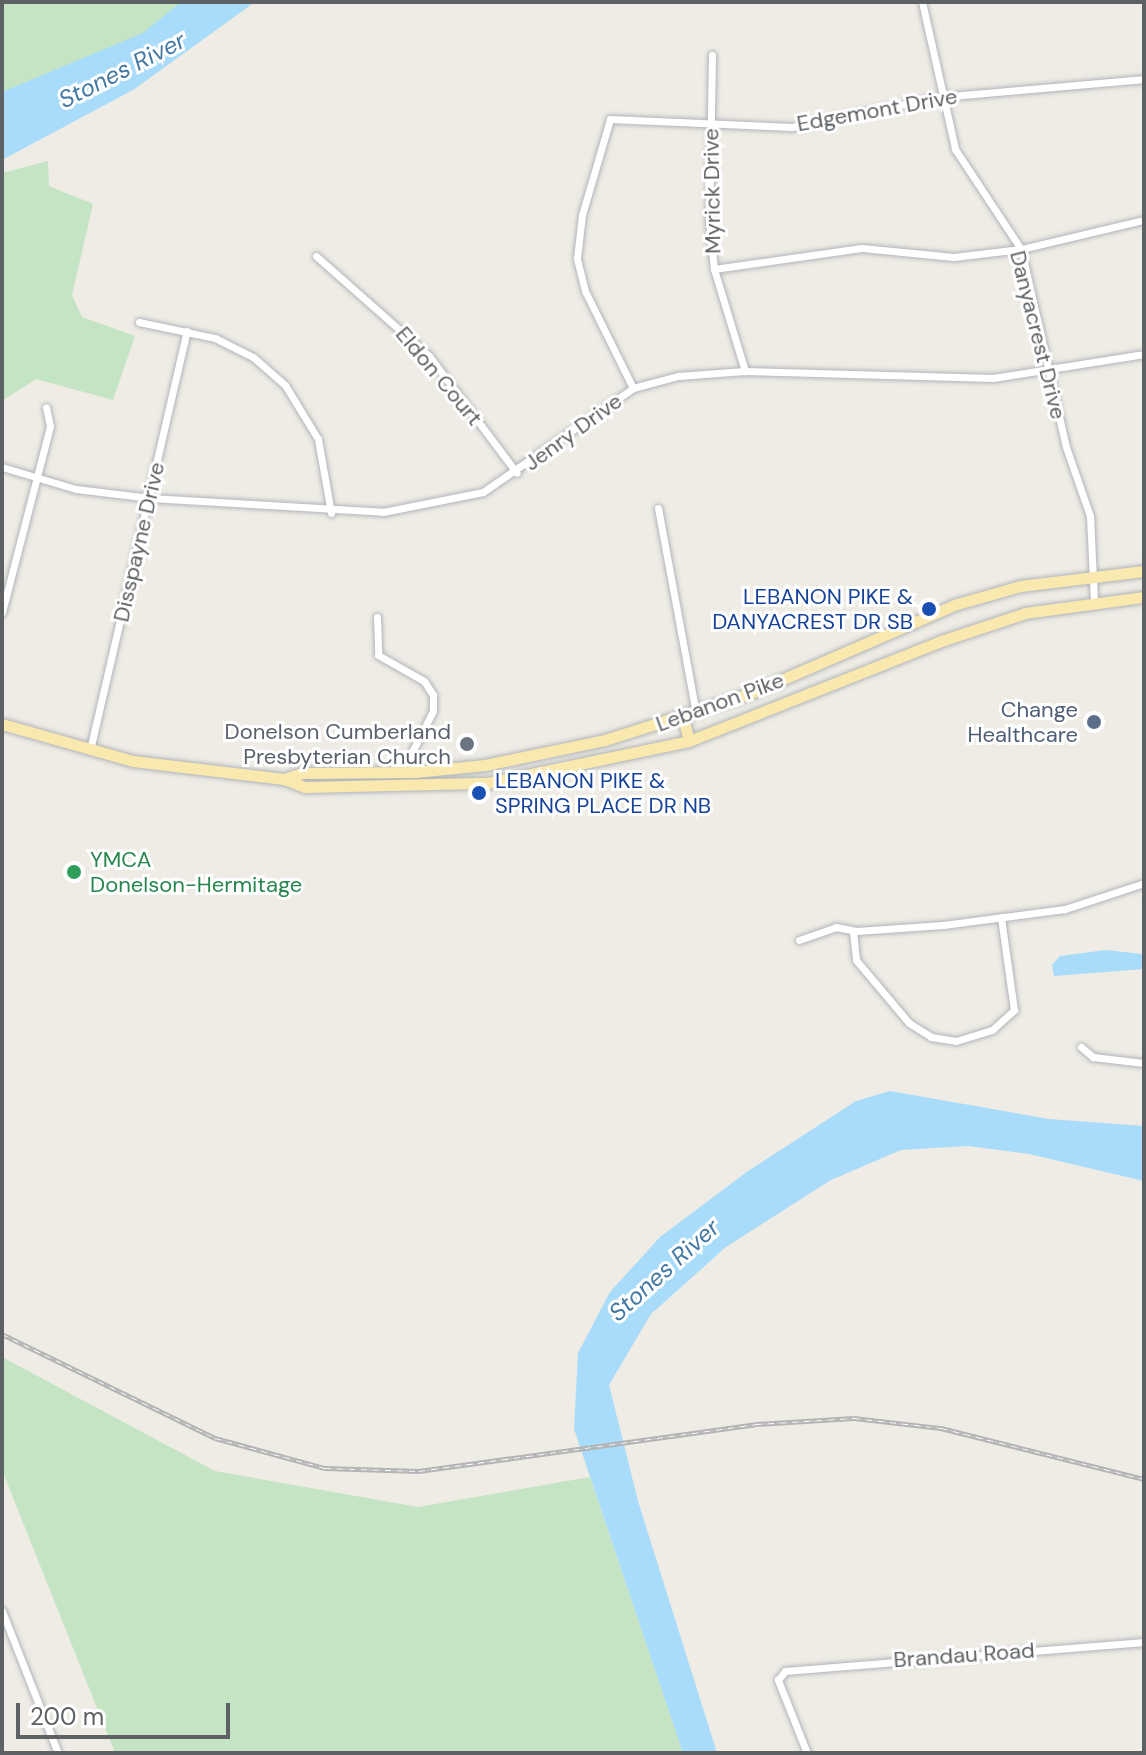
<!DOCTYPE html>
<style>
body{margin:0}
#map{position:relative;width:1146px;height:1755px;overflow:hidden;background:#eeece5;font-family:"DM Sans",sans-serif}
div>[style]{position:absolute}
.green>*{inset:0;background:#c5e4c3}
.water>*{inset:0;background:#a9dcfa}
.roads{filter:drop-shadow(0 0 2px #b2b5b9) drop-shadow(0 0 2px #b2b5b9)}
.street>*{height:7px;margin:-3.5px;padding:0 3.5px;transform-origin:3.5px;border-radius:3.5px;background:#fff}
.primary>*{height:11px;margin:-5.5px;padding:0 5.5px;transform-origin:5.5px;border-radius:5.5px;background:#fae9ae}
.rail>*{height:5px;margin-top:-2.5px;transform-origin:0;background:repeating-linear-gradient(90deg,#fff 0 6px,#b3b4b4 0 12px);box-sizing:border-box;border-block:2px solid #b3b4b4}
.dots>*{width:22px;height:22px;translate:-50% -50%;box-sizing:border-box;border:4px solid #fff;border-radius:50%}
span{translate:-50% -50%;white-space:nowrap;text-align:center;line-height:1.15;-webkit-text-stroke:6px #fff;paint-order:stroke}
.street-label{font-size:22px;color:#5d6164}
.transit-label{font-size:22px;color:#164399}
.right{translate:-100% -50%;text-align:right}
.left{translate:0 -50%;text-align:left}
.service-label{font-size:22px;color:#4e5e75}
.worship-label{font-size:22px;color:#5b616d}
.leisure-label{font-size:22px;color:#27864d}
.water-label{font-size:24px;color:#4378a3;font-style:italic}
.frame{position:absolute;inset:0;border:4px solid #5d6164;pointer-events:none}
.scale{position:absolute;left:16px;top:1703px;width:214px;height:36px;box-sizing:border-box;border:4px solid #5d6164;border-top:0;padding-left:10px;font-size:24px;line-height:28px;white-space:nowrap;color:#5d6164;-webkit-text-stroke:6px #fff;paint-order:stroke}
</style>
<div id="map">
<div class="green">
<div style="clip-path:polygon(2px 2px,237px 2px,2px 129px)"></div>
<div style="clip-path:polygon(48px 161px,49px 186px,93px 204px,72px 295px,82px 317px,135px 336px,113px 400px,36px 379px,2px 401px,2px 173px)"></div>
<div style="clip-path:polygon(2px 1357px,215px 1471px,418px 1507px,590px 1477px,683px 1753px,115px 1753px,2px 1470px)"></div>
</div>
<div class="water">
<div style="clip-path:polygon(181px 2px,255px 2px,133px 90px,2px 160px,2px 92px,143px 33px)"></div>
<div style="clip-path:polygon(1106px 950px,1142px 954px,1144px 969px,1054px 976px,1052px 965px,1060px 956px)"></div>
<div style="clip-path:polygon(890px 1091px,1049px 1119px,1144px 1126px,1144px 1181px,1029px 1154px,968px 1146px,901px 1150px,831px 1180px,726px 1247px,651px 1314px,609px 1385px,638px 1501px,717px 1753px,683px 1753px,574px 1429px,578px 1353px,610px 1292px,660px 1237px,748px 1171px,856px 1101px)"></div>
</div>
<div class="roads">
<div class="street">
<div style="left:922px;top:2px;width:151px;rotate:77.3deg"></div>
<div style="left:955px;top:149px;width:120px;rotate:56.6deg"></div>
<div style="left:1021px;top:249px;width:203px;rotate:77.2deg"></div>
<div style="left:1066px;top:447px;width:73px;rotate:70.8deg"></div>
<div style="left:1090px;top:516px;width:85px;rotate:87.3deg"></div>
<div style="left:712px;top:55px;width:165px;rotate:91deg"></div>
<div style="left:709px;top:220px;width:49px;rotate:84.2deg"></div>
<div style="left:714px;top:269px;width:107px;rotate:73.1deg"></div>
<div style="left:316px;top:256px;width:151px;rotate:41.5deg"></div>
<div style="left:429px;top:356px;width:146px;rotate:53.1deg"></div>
<div style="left:714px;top:269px;width:149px;rotate:-8.1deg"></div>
<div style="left:862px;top:248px;width:92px;rotate:5.6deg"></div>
<div style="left:954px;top:257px;width:67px;rotate:-6.8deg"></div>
<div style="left:1021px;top:249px;width:126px;rotate:-13.3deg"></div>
<div style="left:139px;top:322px;width:78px;rotate:11.9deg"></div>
<div style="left:215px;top:338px;width:42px;rotate:26.6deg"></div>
<div style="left:253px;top:357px;width:43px;rotate:41.2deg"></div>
<div style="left:285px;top:385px;width:63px;rotate:58.6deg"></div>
<div style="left:318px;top:439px;width:75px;rotate:80deg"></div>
<div style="left:633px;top:388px;width:108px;rotate:-116.3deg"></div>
<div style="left:585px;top:291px;width:34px;rotate:-104deg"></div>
<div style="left:577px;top:258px;width:43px;rotate:-83.4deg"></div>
<div style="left:582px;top:215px;width:100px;rotate:-73.7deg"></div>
<div style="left:610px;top:119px;width:182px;rotate:2.5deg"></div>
<div style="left:792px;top:127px;width:151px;rotate:-11.5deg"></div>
<div style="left:940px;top:97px;width:205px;rotate:-5deg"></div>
<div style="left:2px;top:467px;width:77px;rotate:16.6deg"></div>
<div style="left:76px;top:489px;width:75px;rotate:6.9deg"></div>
<div style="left:150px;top:498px;width:233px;rotate:3.4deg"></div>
<div style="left:383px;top:512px;width:102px;rotate:-11.3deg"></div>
<div style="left:483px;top:492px;width:183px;rotate:-34.7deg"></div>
<div style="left:633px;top:388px;width:47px;rotate:-14.9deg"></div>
<div style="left:678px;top:376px;width:67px;rotate:-4.3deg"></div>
<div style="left:745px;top:371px;width:248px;rotate:1.6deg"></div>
<div style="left:993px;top:378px;width:153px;rotate:-9deg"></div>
<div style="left:658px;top:508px;width:208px;rotate:79.5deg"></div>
<div style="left:2px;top:612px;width:192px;rotate:-75.5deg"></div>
<div style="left:50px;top:426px;width:19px;rotate:-102deg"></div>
<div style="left:377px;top:617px;width:38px;rotate:88deg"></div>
<div style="left:378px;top:655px;width:53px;rotate:29.5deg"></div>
<div style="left:424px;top:681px;width:17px;rotate:57deg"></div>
<div style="left:433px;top:695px;width:16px;rotate:90deg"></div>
<div style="left:433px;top:711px;width:44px;rotate:117.1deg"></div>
<div style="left:413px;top:750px;width:22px;rotate:85deg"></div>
<div style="left:90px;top:750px;width:430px;rotate:-77deg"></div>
<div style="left:853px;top:931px;width:29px;rotate:84deg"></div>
<div style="left:856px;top:960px;width:82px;rotate:49.9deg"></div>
<div style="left:909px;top:1023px;width:26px;rotate:32deg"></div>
<div style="left:931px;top:1037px;width:25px;rotate:9deg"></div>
<div style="left:956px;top:1041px;width:38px;rotate:-17deg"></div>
<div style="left:992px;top:1030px;width:30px;rotate:-42deg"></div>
<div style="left:1014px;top:1010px;width:94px;rotate:-98deg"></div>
<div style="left:799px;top:940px;width:39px;rotate:-19deg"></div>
<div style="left:836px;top:927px;width:21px;rotate:11deg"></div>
<div style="left:857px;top:931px;width:86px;rotate:-4deg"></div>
<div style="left:943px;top:925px;width:123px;rotate:-7.5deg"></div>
<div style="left:1065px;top:909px;width:83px;rotate:-18.2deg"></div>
<div style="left:1081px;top:1047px;width:16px;rotate:40deg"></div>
<div style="left:1093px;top:1057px;width:51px;rotate:6.7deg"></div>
<div style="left:2px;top:1611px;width:153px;rotate:68.5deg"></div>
<div style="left:807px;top:1753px;width:79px;rotate:-111.7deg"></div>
<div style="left:778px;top:1680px;width:11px;rotate:-52deg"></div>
<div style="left:785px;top:1671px;width:360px;rotate:-4.6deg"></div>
</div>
<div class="primary">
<div style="left:683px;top:717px;width:25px;rotate:76deg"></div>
<div style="left:2px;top:724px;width:136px;rotate:15.8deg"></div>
<div style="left:133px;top:761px;width:152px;rotate:6.8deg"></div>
<div style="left:284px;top:779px;width:22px;rotate:21deg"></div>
<div style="left:305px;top:787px;width:183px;rotate:-1.3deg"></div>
<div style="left:488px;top:783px;width:205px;rotate:-11.8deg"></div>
<div style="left:689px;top:741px;width:271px;rotate:-21.6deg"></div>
<div style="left:941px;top:641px;width:89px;rotate:-18.4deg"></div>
<div style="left:1025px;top:613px;width:120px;rotate:-7.7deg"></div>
<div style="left:284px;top:779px;width:20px;rotate:-18deg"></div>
<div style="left:303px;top:773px;width:112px;rotate:-0.5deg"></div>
<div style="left:415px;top:772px;width:70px;rotate:-5.7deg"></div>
<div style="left:485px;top:765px;width:123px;rotate:-11.8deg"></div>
<div style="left:605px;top:740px;width:153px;rotate:-17.8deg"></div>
<div style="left:751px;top:693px;width:224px;rotate:-23.4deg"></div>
<div style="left:957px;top:604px;width:66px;rotate:-15.9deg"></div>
<div style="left:1020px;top:586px;width:125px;rotate:-6.9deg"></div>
</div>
</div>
<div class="rail">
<div style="left:2px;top:1334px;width:237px;rotate:26deg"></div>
<div style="left:215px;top:1438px;width:114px;rotate:15.3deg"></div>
<div style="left:325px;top:1468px;width:94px;rotate:1.8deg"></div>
<div style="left:419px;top:1471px;width:340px;rotate:-7.9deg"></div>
<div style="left:756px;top:1424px;width:98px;rotate:-3.5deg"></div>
<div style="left:854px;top:1418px;width:88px;rotate:6.6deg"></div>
<div style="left:941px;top:1428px;width:209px;rotate:14.1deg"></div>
</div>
<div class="dots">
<div style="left:929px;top:609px;background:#1a4fb4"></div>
<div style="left:1094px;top:722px;background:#5c6f8a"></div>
<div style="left:467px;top:744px;background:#6b7280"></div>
<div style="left:479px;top:793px;background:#1a4fb4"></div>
<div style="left:74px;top:872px;background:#2e9e5b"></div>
</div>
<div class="street-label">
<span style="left:877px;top:110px;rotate:-10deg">Edgemont Drive</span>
<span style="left:712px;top:191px;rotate:-91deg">Myrick Drive</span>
<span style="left:1038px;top:335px;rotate:76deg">Danyacrest Drive</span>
<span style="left:439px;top:376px;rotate:50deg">Eldon Court</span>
<span style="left:573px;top:432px;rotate:-36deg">Jenry Drive</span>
<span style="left:139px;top:542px;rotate:-77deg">Disspayne Drive</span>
<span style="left:720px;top:702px;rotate:-20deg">Lebanon Pike</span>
<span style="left:964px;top:1655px;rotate:-4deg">Brandau Road</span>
</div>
<div class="transit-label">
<span class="right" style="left:913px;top:609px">LEBANON PIKE &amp;<br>DANYACREST DR SB</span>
<span class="left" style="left:495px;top:793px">LEBANON PIKE &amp;<br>SPRING PLACE DR NB</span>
</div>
<div class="service-label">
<span class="right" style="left:1078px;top:722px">Change<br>Healthcare</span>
</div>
<div class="worship-label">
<span class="right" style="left:451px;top:744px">Donelson Cumberland<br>Presbyterian Church</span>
</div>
<div class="leisure-label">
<span class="left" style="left:90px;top:872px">YMCA<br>Donelson-Hermitage</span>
</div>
<div class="water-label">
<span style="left:122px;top:70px;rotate:-27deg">Stones River</span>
<span style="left:664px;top:1270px;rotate:-42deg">Stones River</span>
</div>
<div class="frame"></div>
<div class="scale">200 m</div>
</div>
